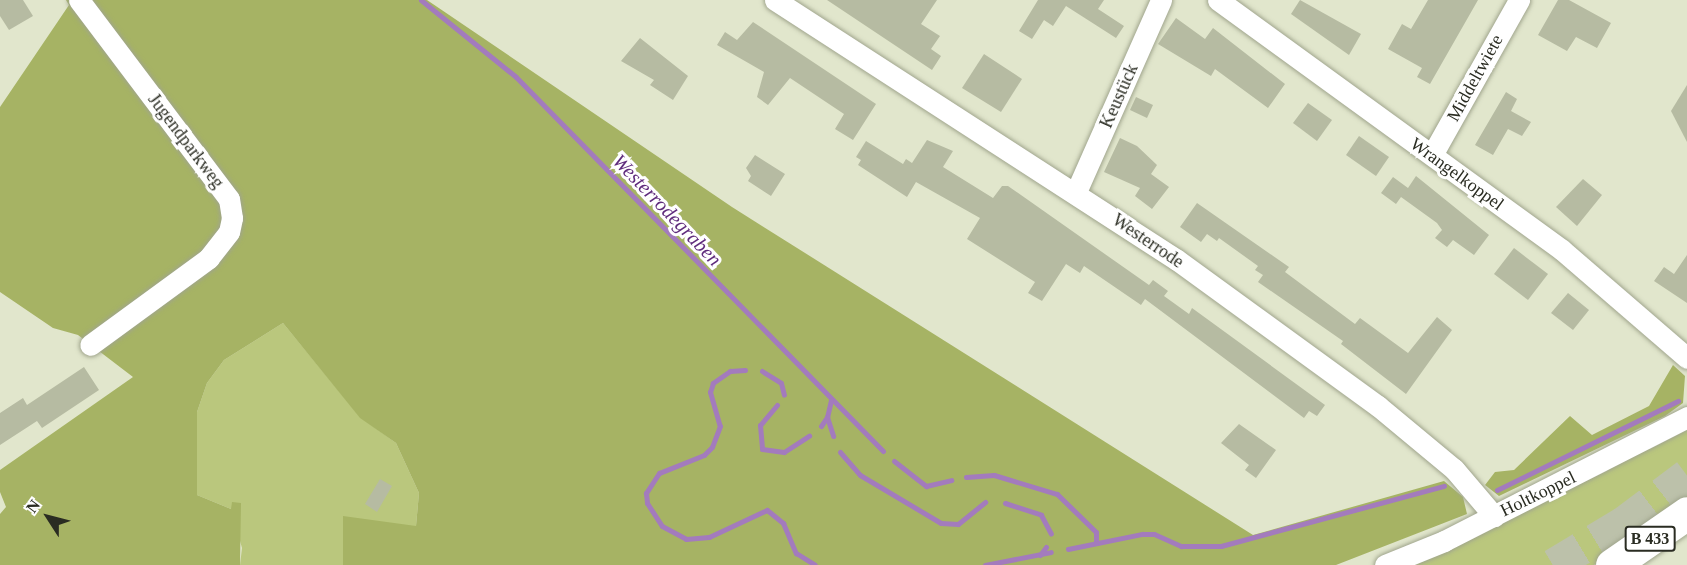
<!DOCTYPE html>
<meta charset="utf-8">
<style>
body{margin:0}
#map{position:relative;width:1687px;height:565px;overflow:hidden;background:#e1e6cc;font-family:Georgia,serif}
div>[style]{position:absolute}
.green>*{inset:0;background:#bac77d}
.forest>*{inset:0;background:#a6b364}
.stream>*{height:5px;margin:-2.5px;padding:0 2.5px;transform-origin:2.5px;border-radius:2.5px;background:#a37bbd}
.building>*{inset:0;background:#b6bba2}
.trunk-tunnel>*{height:33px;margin-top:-16.5px;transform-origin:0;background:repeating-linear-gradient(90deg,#bcc1aa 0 33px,transparent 0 49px)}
.roads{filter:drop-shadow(0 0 2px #a0a58d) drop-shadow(0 0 2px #a0a58d)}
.minor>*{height:21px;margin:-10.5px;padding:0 10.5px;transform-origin:10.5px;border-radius:10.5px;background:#fff}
.trunk>*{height:33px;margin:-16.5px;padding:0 16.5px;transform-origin:16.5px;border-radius:16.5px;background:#fff}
span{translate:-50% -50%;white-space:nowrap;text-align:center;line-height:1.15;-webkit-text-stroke:6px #fff;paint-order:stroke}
.shield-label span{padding:2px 4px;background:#fff;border:2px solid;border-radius:4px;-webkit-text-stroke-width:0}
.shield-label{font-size:16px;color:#2a2c22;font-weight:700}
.street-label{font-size:18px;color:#2a2c22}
.water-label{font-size:20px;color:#602d7d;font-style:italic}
.north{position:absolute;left:18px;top:487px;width:60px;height:60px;-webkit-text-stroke:4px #fff;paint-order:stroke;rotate:306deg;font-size:16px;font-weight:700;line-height:24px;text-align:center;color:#2a2c22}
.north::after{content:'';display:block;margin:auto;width:21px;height:27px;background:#2a2c22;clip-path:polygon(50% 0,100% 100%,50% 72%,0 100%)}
</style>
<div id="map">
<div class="green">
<div style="clip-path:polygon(283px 323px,360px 417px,396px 443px,419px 493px,416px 526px,343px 565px,240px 565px,242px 548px,231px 509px,197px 495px,197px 412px,207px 383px,224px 360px)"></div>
<div style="clip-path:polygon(1687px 430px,1687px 499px,1594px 565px,1409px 565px,1607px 471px,1616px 460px,1637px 449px,1650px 449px)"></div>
</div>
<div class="forest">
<div style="clip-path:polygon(66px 0,427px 0,732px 207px,1253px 535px,1444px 481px,1463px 497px,1467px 514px,1336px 565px,343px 565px,343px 516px,416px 526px,419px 493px,396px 443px,360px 418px,283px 323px,224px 360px,207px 383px,197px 412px,197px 495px,231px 509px,232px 502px,241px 503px,240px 565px,0 565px,0 514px,6px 507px,0 492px,0 470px,133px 377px,78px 335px,53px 328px,0 292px,0 107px,69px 5px)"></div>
<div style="clip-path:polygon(1673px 365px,1685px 376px,1683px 403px,1665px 416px,1499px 496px,1485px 485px,1495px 472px,1514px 470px,1570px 416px,1592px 435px,1649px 406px)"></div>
</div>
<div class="stream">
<div style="left:421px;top:0;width:122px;rotate:39deg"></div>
<div style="left:516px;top:77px;width:524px;rotate:45.54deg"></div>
<div style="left:745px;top:370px;width:15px;rotate:176deg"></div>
<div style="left:730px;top:371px;width:21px;rotate:145deg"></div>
<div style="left:713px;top:383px;width:9px;rotate:108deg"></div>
<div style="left:710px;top:392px;width:35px;rotate:74deg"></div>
<div style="left:720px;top:426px;width:22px;rotate:111deg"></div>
<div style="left:712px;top:447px;width:11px;rotate:135deg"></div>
<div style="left:704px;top:455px;width:48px;rotate:158.2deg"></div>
<div style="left:659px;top:473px;width:24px;rotate:123deg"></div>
<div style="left:646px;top:493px;width:10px;rotate:84deg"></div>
<div style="left:647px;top:503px;width:27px;rotate:57deg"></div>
<div style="left:662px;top:526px;width:27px;rotate:28deg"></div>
<div style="left:686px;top:539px;width:23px;rotate:-5deg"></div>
<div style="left:709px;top:537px;width:64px;rotate:-25deg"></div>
<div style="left:767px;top:510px;width:21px;rotate:39deg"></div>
<div style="left:783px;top:523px;width:33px;rotate:67deg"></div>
<div style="left:796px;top:553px;width:22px;rotate:32deg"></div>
<div style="left:762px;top:371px;width:22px;rotate:32deg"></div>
<div style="left:781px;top:383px;width:12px;rotate:76deg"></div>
<div style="left:831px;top:400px;width:17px;rotate:103deg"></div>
<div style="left:827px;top:417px;width:20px;rotate:72deg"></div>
<div style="left:777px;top:405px;width:26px;rotate:130deg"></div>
<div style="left:760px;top:425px;width:24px;rotate:85deg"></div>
<div style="left:762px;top:449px;width:22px;rotate:8deg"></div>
<div style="left:784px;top:452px;width:30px;rotate:-33deg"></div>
<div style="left:821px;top:426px;width:11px;rotate:-56deg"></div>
<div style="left:840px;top:452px;width:30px;rotate:49deg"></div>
<div style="left:860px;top:475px;width:94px;rotate:30.7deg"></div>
<div style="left:941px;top:523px;width:17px;rotate:3deg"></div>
<div style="left:958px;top:524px;width:35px;rotate:-39deg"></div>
<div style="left:894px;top:461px;width:41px;rotate:38deg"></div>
<div style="left:926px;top:486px;width:26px;rotate:-13deg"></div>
<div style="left:966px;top:477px;width:28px;rotate:-4deg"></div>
<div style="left:994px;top:475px;width:66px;rotate:16.8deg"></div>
<div style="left:1057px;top:494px;width:54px;rotate:44.3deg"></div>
<div style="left:1096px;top:532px;width:11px;rotate:90deg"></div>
<div style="left:1497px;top:490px;width:202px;rotate:-26.2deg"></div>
<div style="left:1005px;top:503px;width:38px;rotate:18deg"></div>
<div style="left:1041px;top:515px;width:21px;rotate:62deg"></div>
<div style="left:1068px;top:549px;width:76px;rotate:-11.5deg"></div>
<div style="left:1142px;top:534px;width:12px"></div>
<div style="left:1154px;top:534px;width:30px;rotate:24deg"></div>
<div style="left:1181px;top:546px;width:40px"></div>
<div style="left:1221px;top:546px;width:231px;rotate:-15.1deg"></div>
<div style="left:1040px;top:555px;width:10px;rotate:-53deg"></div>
<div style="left:985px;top:565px;width:67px;rotate:-11.1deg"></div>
</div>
<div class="building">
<div style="clip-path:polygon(0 0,23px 0,33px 16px,9px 30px,0 16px)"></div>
<div style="clip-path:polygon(827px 0,937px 0,921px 24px,940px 36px,931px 49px,941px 56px,932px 70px)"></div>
<div style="clip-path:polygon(1038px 0,1104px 0,1098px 9px,1124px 26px,1116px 38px,1066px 6px,1053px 26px,1044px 20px,1032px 39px,1019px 31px)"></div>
<div style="clip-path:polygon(1300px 0,1361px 34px,1349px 55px,1291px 14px)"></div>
<div style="clip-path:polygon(1428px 0,1478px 0,1430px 84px,1417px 77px,1422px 68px,1388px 49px,1402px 24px,1411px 29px)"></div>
<div style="clip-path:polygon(1558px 0,1569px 0,1611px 23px,1597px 48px,1576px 37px,1567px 51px,1538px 35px)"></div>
<div style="clip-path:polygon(1176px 18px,1205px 39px,1213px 28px,1285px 84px,1268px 108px,1215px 69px,1211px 76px,1158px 44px)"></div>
<div style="clip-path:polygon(753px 22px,876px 104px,853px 140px,835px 129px,844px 114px,790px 78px,768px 105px,757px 97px,764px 72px,717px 45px,725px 32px,737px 40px)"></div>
<div style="clip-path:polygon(640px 38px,688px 76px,673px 100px,650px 85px,654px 80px,621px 61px)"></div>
<div style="clip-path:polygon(984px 54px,1022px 79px,1001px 112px,962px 88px)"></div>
<div style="clip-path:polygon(1687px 85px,1687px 142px,1671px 111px)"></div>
<div style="clip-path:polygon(1506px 92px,1517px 99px,1511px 111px,1531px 122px,1522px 136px,1508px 129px,1493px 155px,1475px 145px)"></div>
<div style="clip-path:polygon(1136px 97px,1153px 105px,1147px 118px,1130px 110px)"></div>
<div style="clip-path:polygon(1308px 103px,1332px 120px,1317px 141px,1293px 123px)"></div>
<div style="clip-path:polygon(1359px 136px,1389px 157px,1376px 176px,1346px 155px)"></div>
<div style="clip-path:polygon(1120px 138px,1137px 146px,1157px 165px,1151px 174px,1169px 187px,1152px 209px,1135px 196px,1140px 188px,1104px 172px)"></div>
<div style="clip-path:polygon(927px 140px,953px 151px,943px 167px,993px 198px,1002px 186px,1008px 186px,1149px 285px,1153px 280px,1168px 291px,1164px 296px,1189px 314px,1192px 308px,1325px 405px,1317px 416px,1309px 411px,1304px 418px,1145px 299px,1141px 305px,1084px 266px,1080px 273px,1066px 264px,1042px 301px,1028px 293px,1035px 282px,967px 239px,980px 218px,916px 182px,907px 197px,858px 165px,861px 160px,856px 157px,866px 141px,903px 164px,906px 159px,912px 163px)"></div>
<div style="clip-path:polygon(755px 155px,785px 174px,771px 196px,748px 181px,751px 176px,746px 168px)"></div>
<div style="clip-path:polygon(1416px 176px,1489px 235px,1474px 255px,1453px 240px,1447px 247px,1435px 238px,1442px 230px,1437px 223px,1401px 197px,1396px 204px,1381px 193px,1393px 177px,1408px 188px)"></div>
<div style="clip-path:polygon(1583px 179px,1602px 195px,1577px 226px,1556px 207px)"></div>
<div style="clip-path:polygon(1197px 203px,1289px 267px,1285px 272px,1355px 324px,1360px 318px,1408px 353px,1437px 317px,1452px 330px,1406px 394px,1341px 344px,1343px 341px,1258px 282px,1263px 275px,1255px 270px,1258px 266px,1219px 238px,1217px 241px,1207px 234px,1201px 242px,1180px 227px)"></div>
<div style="clip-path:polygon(1514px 248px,1548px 274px,1528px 300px,1494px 274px)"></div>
<div style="clip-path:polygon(1687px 255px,1687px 303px,1654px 281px,1664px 267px,1674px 274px)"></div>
<div style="clip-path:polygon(1568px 293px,1589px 310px,1573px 330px,1551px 313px)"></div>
<div style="clip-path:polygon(84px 367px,99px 390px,42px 428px,37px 421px,0 445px,0 413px,23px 398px,27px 405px)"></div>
<div style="clip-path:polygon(1239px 424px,1276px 450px,1256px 478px,1245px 470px,1249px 465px,1221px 443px)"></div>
<div style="clip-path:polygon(380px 479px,392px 486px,377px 512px,365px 504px)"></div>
</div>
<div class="trunk-tunnel">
<div style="left:1553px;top:565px;width:82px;rotate:-31deg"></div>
<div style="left:1623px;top:523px;width:80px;rotate:-36.9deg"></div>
</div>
<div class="roads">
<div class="minor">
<div style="left:79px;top:0;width:249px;rotate:53deg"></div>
<div style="left:229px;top:199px;width:19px;rotate:81deg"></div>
<div style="left:232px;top:218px;width:14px;rotate:102deg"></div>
<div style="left:229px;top:232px;width:33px;rotate:128deg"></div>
<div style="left:209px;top:258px;width:147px;rotate:143.8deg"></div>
<div style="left:775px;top:0;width:479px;rotate:32.9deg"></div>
<div style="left:1177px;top:260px;width:248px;rotate:36deg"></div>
<div style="left:1378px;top:406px;width:99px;rotate:39.7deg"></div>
<div style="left:1454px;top:469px;width:62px;rotate:49.6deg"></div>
<div style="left:1218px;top:0;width:425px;rotate:36deg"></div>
<div style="left:1562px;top:250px;width:165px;rotate:40.8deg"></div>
<div style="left:1432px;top:155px;width:178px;rotate:-60.7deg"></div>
<div style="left:1076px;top:192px;width:210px;rotate:-66.1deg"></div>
<div style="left:1385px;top:565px;width:64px;rotate:-22.1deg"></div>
<div style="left:1444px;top:541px;width:273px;rotate:-27deg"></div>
</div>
<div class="trunk">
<div style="left:1612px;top:565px;width:91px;rotate:-34.7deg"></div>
</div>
</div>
<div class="shield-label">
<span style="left:1650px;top:539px">B 433</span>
</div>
<div class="street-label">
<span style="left:1475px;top:78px;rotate:-61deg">Middeltwiete</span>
<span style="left:1119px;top:96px;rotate:-66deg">Keustück</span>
<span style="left:186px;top:141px;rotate:53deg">Jugendparkweg</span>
<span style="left:1457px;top:174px;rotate:36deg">Wrangelkoppel</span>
<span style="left:1148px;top:241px;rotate:34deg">Westerrode</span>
<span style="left:1538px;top:494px;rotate:-26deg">Holtkoppel</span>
</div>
<div class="water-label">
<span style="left:667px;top:210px;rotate:46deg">Westerrodegraben</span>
</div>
<div class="north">N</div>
</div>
